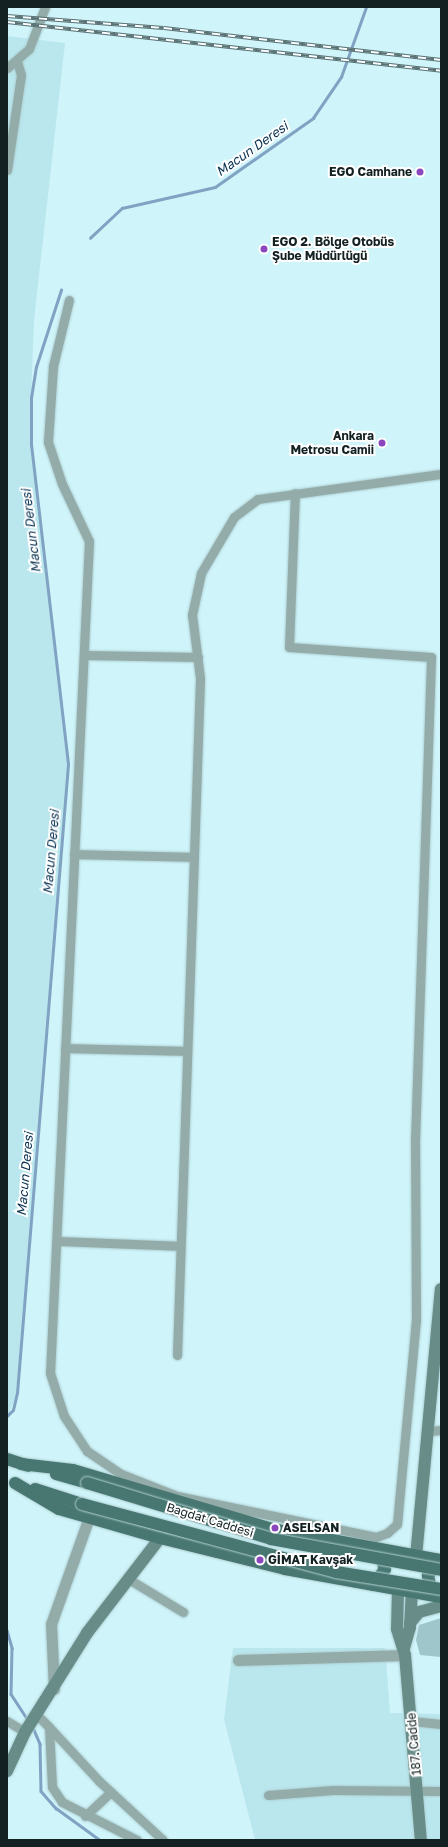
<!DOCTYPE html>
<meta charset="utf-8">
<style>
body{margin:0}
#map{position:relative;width:448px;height:1847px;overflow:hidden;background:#cff4f9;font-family:"Golos Text",sans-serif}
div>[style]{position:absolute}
.built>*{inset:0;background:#b9e7ed}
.green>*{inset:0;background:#9fc6cb}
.stream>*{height:2.5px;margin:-1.25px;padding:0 1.25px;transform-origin:1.25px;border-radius:1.25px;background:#81a3c3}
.roads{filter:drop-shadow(0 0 1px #adced2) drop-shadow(0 0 1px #adced2)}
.minor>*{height:9px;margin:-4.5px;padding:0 4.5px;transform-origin:4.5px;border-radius:4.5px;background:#94aca9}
.tertiary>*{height:11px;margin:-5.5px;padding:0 5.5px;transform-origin:5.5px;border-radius:5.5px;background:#94aca9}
.secondary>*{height:12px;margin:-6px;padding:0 6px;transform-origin:6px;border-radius:6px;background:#688d88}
.primary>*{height:12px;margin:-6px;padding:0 6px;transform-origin:6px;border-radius:6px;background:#487771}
.rail>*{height:4px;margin-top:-2px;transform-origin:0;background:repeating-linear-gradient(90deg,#fff 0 8px,#5a7174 0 16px);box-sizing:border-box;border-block:1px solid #5a7174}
.bridges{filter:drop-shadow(0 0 1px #adced2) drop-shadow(0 0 1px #adced2)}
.primary-bridge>*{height:12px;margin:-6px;padding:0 6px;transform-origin:6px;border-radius:6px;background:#487771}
.dots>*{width:11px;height:11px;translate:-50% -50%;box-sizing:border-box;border:2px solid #fff;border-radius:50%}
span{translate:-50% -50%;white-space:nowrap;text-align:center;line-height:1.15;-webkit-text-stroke:4px #fff;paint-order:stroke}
.poi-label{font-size:12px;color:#132123;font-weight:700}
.right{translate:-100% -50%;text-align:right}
.left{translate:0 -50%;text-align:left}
.street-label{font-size:12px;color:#132123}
.water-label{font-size:13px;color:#0a3353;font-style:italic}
.frame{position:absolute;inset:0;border:8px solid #132123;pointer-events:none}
</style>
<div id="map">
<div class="built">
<div style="clip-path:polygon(7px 36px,65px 43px,34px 320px,31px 398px,31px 445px,68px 764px,17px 1393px,7px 1418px)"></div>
<div style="clip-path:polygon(233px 1648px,385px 1648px,390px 1713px,441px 1714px,441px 1840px,255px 1840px,224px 1719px)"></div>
</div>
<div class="green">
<div style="clip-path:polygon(441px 1618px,441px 1657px,420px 1655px,416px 1640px,419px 1625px)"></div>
</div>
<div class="stream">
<div style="left:90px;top:238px;width:44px;rotate:-43.2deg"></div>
<div style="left:122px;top:208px;width:95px;rotate:-12.7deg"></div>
<div style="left:215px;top:187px;width:120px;rotate:-35.1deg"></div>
<div style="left:313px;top:118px;width:50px;rotate:-55.7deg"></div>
<div style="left:341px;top:77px;width:74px;rotate:-70.3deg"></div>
<div style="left:7px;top:1416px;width:8px;rotate:-45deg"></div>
<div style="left:13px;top:1410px;width:17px;rotate:-77deg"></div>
<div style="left:17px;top:1393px;width:631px;rotate:-85.36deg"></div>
<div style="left:68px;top:764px;width:321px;rotate:-96.6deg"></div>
<div style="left:31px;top:445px;width:47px;rotate:-90deg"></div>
<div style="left:31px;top:398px;width:31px;rotate:-81deg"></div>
<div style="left:36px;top:367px;width:81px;rotate:-72deg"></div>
<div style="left:7px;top:1630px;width:19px;rotate:74deg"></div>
<div style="left:12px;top:1648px;width:46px;rotate:91.2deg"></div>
<div style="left:11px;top:1694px;width:31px;rotate:57deg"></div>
<div style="left:32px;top:1725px;width:21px;rotate:67deg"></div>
<div style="left:40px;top:1744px;width:47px;rotate:88.8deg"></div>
<div style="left:41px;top:1791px;width:23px;rotate:49deg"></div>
<div style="left:56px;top:1808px;width:54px;rotate:36deg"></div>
</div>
<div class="roads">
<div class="minor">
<div style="left:7px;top:68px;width:29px;rotate:-41deg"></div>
<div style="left:29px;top:49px;width:45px;rotate:-69.1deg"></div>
<div style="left:7px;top:170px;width:96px;rotate:-81.6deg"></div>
<div style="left:21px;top:75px;width:15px;rotate:-106deg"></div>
<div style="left:69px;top:300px;width:68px;rotate:103.6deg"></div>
<div style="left:53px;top:366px;width:76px;rotate:93.8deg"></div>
<div style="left:48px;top:442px;width:44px;rotate:71.6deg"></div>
<div style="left:62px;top:484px;width:63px;rotate:64.7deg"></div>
<div style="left:89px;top:541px;width:833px;rotate:92.68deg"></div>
<div style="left:50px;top:1373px;width:45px;rotate:72deg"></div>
<div style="left:64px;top:1416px;width:42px;rotate:56.7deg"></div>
<div style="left:87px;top:1451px;width:41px;rotate:34.1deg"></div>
<div style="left:121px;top:1474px;width:60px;rotate:21.4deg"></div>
<div style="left:177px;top:1496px;width:203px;rotate:11.6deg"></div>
<div style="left:376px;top:1537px;width:12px;rotate:-20deg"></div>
<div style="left:387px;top:1533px;width:13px;rotate:-42deg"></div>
<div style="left:397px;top:1524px;width:204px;rotate:-84.7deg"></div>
<div style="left:416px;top:1321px;width:180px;rotate:-90.3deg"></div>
<div style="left:415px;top:1141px;width:484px;rotate:-88.1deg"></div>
<div style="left:431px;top:657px;width:142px;rotate:-176deg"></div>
<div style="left:289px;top:647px;width:154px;rotate:-87.8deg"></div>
<div style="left:84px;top:655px;width:114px;rotate:1deg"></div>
<div style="left:74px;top:854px;width:120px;rotate:1.4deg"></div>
<div style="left:65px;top:1048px;width:121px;rotate:1.4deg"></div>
<div style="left:57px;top:1241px;width:122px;rotate:2.3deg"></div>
<div style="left:177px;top:1355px;width:677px;rotate:-88.05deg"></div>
<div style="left:200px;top:678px;width:64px;rotate:-97.2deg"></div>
<div style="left:192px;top:615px;width:43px;rotate:-77.9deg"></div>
<div style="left:201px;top:573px;width:65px;rotate:-59.5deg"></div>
<div style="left:234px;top:517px;width:30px;rotate:-37deg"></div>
<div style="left:258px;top:499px;width:185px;rotate:-7.8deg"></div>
<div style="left:430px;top:1431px;width:11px;rotate:-5deg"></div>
<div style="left:130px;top:1580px;width:62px;rotate:31.1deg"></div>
<div style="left:37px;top:1715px;width:17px;rotate:45deg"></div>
<div style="left:49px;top:1727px;width:60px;rotate:87.1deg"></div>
<div style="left:52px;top:1787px;width:18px;rotate:56deg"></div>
<div style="left:62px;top:1802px;width:84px;rotate:26.9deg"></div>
<div style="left:7px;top:1721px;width:21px;rotate:31deg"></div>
<div style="left:412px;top:1721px;width:29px;rotate:6deg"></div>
<div style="left:49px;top:1727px;width:74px;rotate:47.2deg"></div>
<div style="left:99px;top:1781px;width:87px;rotate:42.7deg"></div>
<div style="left:268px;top:1795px;width:65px;rotate:-4.4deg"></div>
<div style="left:333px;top:1790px;width:108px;rotate:0.5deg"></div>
<div style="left:85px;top:1816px;width:35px;rotate:-43deg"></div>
</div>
<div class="tertiary">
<div style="left:238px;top:1660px;width:167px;rotate:-1.7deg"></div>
<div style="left:54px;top:1689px;width:65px;rotate:-92.6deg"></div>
<div style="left:51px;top:1624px;width:114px;rotate:-70.4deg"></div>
</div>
<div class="secondary">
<div style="left:416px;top:1557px;width:269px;rotate:-84.7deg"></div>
<div style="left:398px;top:1589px;width:40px;rotate:91.4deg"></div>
<div style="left:397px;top:1629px;width:27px;rotate:73deg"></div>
<div style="left:405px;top:1655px;width:186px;rotate:85.1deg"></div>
<div style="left:410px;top:1623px;width:14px;rotate:-51deg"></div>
<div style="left:419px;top:1612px;width:23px;rotate:-15deg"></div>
<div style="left:404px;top:1648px;width:22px;rotate:-74deg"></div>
<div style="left:410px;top:1627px;width:37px;rotate:-87deg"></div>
<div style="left:7px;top:1771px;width:43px;rotate:-65.2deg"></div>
<div style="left:25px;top:1732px;width:117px;rotate:-57.9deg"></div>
<div style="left:87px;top:1633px;width:120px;rotate:-52.5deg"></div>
</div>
<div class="primary">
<div style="left:7px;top:1459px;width:22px;rotate:18deg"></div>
<div style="left:21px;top:1464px;width:52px;rotate:6.6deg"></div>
<div style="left:73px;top:1470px;width:208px;rotate:16.5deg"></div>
<div style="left:272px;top:1529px;width:172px;rotate:10.4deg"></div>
<div style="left:56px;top:1474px;width:32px;rotate:16deg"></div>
<div style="left:15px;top:1483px;width:51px;rotate:30.6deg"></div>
<div style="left:59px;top:1509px;width:105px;rotate:16deg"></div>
<div style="left:160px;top:1538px;width:129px;rotate:13.9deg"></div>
<div style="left:285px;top:1569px;width:158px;rotate:10.2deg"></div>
<div style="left:35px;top:1489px;width:49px;rotate:17.7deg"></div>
<div style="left:373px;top:1585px;width:20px;rotate:-53deg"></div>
<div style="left:385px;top:1569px;width:18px;rotate:-109deg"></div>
<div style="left:433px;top:1595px;width:20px;rotate:-105deg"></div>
<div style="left:428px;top:1576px;width:19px;rotate:-58deg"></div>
</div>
</div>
<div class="rail">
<div style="left:7px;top:16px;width:157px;rotate:4.4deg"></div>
<div style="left:164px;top:28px;width:279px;rotate:6.6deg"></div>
<div style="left:7px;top:22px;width:437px;rotate:6.4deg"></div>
</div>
<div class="bridges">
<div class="primary-bridge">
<div style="left:87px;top:1483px;width:192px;rotate:16.9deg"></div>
<div style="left:271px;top:1539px;width:173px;rotate:10.3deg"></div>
<div style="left:82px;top:1504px;width:263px;rotate:15deg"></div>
<div style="left:336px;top:1572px;width:106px;rotate:9.2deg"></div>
</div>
</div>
<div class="dots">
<div style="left:420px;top:172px;background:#8947bb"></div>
<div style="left:264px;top:249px;background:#8947bb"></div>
<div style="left:382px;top:443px;background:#8947bb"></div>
<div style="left:275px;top:1528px;background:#8947bb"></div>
<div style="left:260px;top:1560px;background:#8947bb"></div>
</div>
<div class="poi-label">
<span class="right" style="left:412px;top:172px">EGO Camhane</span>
<span class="left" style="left:272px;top:249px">EGO 2. Bölge Otobüs<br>Şube Müdürlüğü</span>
<span class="right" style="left:374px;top:443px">Ankara<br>Metrosu Camii</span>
<span class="left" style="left:283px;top:1528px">ASELSAN</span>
<span class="left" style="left:268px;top:1560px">GİMAT Kavşak</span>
</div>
<div class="street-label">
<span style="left:210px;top:1520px;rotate:17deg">Bağdat Caddesi</span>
<span style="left:414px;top:1744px;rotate:-95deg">187. Cadde</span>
</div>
<div class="water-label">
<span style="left:252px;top:149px;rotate:-35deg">Macun Deresi</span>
<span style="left:31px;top:531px;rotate:-97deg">Macun Deresi</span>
<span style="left:51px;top:852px;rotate:-85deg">Macun Deresi</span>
<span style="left:25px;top:1174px;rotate:-85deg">Macun Deresi</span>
</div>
<div class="frame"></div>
</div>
